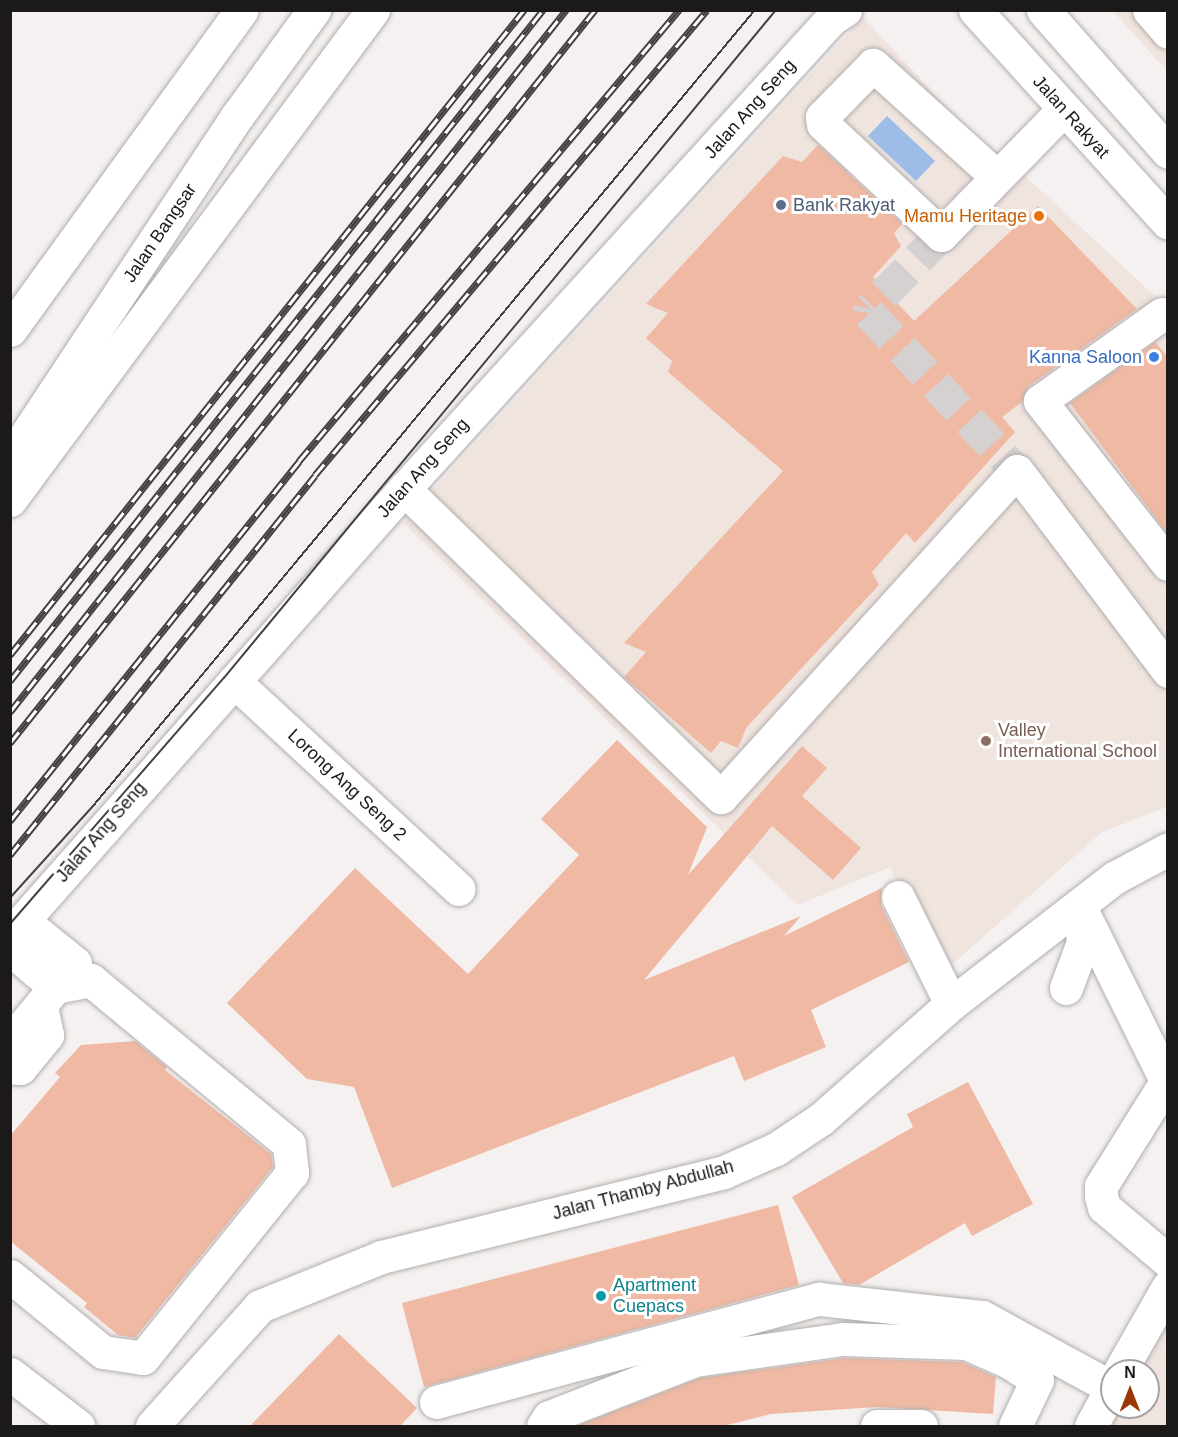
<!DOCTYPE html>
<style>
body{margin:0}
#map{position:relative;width:1178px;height:1437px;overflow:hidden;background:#f5f1f0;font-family:Helvetica,sans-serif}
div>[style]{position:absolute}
.built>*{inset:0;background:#f0e4df}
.water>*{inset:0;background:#9dbde8}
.building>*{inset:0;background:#f0b9a4}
.minor-tunnel>*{height:33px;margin-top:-16.5px;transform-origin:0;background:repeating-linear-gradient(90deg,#d4d1d0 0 33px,transparent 0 49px)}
.roads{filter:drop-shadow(0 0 2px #b1aeac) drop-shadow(0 0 2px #b1aeac)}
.minor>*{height:33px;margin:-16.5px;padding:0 16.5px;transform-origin:16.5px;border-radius:16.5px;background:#fff}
.major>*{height:33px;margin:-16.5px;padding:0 16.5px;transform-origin:16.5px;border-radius:16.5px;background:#fff}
.tram>*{height:1.5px;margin:-0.75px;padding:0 0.75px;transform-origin:0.75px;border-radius:0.75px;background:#434241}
.rail>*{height:7px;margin-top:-3.5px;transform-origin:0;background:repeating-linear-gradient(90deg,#fff 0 14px,#434241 0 28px);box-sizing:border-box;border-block:2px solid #434241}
.dots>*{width:16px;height:16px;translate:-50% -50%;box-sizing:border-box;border:3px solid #fff;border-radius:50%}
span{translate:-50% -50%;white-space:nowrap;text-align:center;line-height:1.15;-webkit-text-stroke:6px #fff;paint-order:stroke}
.street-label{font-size:18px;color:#1b1a19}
.service-label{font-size:18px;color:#4e5e75}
.left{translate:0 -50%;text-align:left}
.food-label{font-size:18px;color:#c56008}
.right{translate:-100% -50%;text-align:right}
.shop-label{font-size:18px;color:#366cbe}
.education-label{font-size:18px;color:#785e54}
.culture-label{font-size:18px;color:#0d838f}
.frame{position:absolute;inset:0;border:12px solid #1b1a19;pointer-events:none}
.north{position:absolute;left:1100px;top:1359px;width:60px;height:60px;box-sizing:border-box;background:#fff;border:2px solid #a4a3a3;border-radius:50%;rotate:0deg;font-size:16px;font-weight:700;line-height:24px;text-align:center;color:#1b1a19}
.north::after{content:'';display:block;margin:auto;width:21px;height:27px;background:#9b3607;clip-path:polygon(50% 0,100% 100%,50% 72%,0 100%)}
</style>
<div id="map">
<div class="built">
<div style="clip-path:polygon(1113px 11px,1167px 11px,1167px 71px)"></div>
<div style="clip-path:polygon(863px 17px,1014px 180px,1021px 172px,1167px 307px,1167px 568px,1104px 498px,1167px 584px,1167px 807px,1102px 832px,940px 975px,890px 867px,798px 905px,403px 523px)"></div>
<div style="clip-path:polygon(evenodd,1167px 1274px,1167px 1426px,1073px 1426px,1167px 1274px,1112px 1371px,1148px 1371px,1148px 1407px,1112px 1407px,1112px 1371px)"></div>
</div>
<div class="water">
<div style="clip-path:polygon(887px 116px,935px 161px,916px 181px,868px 136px)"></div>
</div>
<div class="building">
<div style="clip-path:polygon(818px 145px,902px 224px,894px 233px,901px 246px,873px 277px,914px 321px,1038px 206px,1137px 309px,1029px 386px,1022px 402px,1002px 417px,1015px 432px,915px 543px,906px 533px,872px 572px,879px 585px,746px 728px,738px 748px,721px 741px,711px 753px,624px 677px,646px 652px,624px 643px,783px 471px,668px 372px,672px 361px,646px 338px,668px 313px,646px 304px,783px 156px,802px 162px)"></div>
<div style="clip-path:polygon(1155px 342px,1167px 356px,1167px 533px,1070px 403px)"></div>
<div style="clip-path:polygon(617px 740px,707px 827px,688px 875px,802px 746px,827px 768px,802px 796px,861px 848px,833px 880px,772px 826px,644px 980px,801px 916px,784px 936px,882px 888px,881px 905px,909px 962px,811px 1010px,826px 1047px,744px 1081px,734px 1056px,392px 1188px,354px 1087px,307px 1079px,227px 1003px,355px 868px,468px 974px,579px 855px,541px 819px)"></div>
<div style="clip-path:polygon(135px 1041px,167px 1067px,165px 1070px,271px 1154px,273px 1167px,135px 1338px,118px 1335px,84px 1307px,87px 1303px,10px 1241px,10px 1136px,60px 1077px,55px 1073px,81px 1045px)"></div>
<div style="clip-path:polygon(968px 1082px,1033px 1204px,972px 1236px,965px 1223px,859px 1285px,843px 1283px,792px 1197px,913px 1127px,907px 1114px)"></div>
<div style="clip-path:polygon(778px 1205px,799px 1285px,424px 1387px,402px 1303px)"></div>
<div style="clip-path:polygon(339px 1334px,417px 1408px,400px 1426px,250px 1426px)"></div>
<div style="clip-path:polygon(844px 1358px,962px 1362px,996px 1377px,993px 1414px,877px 1407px,771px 1414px,723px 1426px,576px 1426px,700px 1378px)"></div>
</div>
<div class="minor-tunnel">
<div style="left:941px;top:235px;width:102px;rotate:134.2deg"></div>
<div style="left:870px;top:308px;width:5px;rotate:101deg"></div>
<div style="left:869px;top:313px;width:216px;rotate:46.9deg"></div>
</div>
<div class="roads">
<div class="minor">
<div style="left:1149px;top:10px;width:29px;rotate:49deg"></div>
<div style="left:996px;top:176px;width:166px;rotate:-137.9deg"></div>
<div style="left:873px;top:65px;width:73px;rotate:134.4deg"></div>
<div style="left:822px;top:117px;width:7px;rotate:82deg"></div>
<div style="left:823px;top:124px;width:162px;rotate:43.2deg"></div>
<div style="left:941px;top:235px;width:176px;rotate:-45.7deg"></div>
<div style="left:1162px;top:314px;width:150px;rotate:144.5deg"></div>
<div style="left:1040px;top:401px;width:207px;rotate:51.9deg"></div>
<div style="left:404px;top:489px;width:442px;rotate:44.2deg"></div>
<div style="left:721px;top:797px;width:440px;rotate:-47.8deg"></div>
<div style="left:1017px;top:471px;width:251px;rotate:52.9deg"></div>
<div style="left:234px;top:681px;width:306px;rotate:42.8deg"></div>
<div style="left:898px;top:897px;width:119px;rotate:63.6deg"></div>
<div style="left:1079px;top:905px;width:200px;rotate:63.6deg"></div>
<div style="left:10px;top:935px;width:595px;rotate:-48.54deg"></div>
<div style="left:404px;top:489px;width:635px;rotate:-47.74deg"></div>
<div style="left:831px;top:19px;width:17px;rotate:-33deg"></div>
<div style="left:10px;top:949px;width:59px;rotate:40.2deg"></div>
<div style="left:1066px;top:988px;width:49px;rotate:-69.7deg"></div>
<div style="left:1083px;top:942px;width:29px;rotate:-96deg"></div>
<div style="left:10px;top:1042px;width:102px;rotate:-50.6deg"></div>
<div style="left:75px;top:963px;width:67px;rotate:-141.1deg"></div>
<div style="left:10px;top:1067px;width:10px;rotate:6deg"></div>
<div style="left:20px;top:1068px;width:43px;rotate:-50.7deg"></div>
<div style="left:47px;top:1035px;width:30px;rotate:-102deg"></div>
<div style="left:1166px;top:1082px;width:123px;rotate:122deg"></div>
<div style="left:1101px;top:1186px;width:10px;rotate:90deg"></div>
<div style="left:1101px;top:1196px;width:11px;rotate:75deg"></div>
<div style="left:1104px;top:1207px;width:84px;rotate:40.2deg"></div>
<div style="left:10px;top:1276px;width:120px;rotate:39.3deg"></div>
<div style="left:103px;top:1352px;width:40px;rotate:8.5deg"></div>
<div style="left:143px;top:1358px;width:238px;rotate:-51.2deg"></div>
<div style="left:292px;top:1173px;width:29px;rotate:-96deg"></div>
<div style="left:289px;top:1144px;width:257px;rotate:-140.4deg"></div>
<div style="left:91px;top:980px;width:37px;rotate:169deg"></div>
<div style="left:1120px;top:1371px;width:97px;rotate:-60.3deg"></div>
<div style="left:10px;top:1374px;width:86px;rotate:37.4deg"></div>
<div style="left:436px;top:1402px;width:397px;rotate:-15.1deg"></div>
<div style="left:819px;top:1299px;width:164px;rotate:6.3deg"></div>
<div style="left:982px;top:1317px;width:148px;rotate:28.6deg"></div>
<div style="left:152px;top:1426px;width:161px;rotate:-48deg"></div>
<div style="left:260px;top:1306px;width:131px;rotate:-22deg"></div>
<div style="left:381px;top:1257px;width:353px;rotate:-13.9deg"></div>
<div style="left:724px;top:1172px;width:57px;rotate:-23.9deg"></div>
<div style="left:776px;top:1149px;width:54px;rotate:-33.7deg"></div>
<div style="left:821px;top:1119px;width:174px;rotate:-41.5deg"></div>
<div style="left:951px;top:1004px;width:206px;rotate:-37.7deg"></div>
<div style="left:1114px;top:878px;width:61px;rotate:-28.2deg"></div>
<div style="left:543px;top:1426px;width:11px;rotate:-56deg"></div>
<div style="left:549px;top:1417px;width:157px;rotate:-21.3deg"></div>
<div style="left:695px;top:1360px;width:149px;rotate:-8.1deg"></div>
<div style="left:843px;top:1339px;width:123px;rotate:1.9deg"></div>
<div style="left:966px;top:1343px;width:47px;rotate:23.8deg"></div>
<div style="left:1009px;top:1362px;width:33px;rotate:33deg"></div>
<div style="left:1037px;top:1380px;width:51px;rotate:115.6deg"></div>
<div style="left:877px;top:1426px;width:44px"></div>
<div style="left:1091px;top:1426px;width:44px;rotate:-61.7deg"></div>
</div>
<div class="major">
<div style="left:975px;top:10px;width:287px;rotate:47.8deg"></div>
<div style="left:1043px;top:10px;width:189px;rotate:48.6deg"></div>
<div style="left:10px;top:330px;width:395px;rotate:-54.1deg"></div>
<div style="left:10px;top:459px;width:413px;rotate:-56.5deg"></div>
<div style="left:238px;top:115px;width:130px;rotate:-54.1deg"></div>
<div style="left:10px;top:500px;width:610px;rotate:-53.47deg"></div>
</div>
</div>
<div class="tram">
<div style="left:10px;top:898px;width:125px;rotate:-47.9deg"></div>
<div style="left:94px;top:805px;width:1034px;rotate:-50.26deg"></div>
<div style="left:10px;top:924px;width:326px;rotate:-49deg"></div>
<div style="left:224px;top:678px;width:867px;rotate:-50.43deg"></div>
</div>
<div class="rail">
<div style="left:10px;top:655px;width:825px;rotate:-51.45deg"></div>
<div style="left:10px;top:681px;width:857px;rotate:-51.54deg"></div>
<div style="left:10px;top:712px;width:896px;rotate:-51.62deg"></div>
<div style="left:10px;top:743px;width:938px;rotate:-51.41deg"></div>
<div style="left:10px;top:821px;width:462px;rotate:-51.2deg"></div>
<div style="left:299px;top:461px;width:590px;rotate:-49.88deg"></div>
<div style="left:10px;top:855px;width:487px;rotate:-51.2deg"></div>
<div style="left:315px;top:475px;width:608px;rotate:-49.87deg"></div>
</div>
<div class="dots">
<div style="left:781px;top:205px;background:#5c6f8a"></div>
<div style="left:1039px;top:216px;background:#e8710a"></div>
<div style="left:1154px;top:357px;background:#3f7fe0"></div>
<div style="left:986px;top:741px;background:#8d6e63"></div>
<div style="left:601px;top:1296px;background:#0f9aa8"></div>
</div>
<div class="street-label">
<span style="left:750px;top:109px;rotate:-48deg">Jalan Ang Seng</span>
<span style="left:1071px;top:117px;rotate:48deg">Jalan Rakyat</span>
<span style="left:160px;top:233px;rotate:-56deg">Jalan Bangsar</span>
<span style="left:423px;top:468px;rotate:-48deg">Jalan Ang Seng</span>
<span style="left:347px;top:785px;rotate:43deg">Lorong Ang Seng 2</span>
<span style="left:101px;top:832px;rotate:-49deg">Jalan Ang Seng</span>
<span style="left:643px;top:1190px;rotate:-15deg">Jalan Thamby Abdullah</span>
</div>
<div class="service-label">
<span class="left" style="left:793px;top:205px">Bank Rakyat</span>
</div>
<div class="food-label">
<span class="right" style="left:1027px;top:216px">Mamu Heritage</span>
</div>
<div class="shop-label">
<span class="right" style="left:1142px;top:357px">Kanna Saloon</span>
</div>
<div class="education-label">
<span class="left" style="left:998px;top:741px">Valley<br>International School</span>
</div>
<div class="culture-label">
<span class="left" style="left:613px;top:1296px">Apartment<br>Cuepacs</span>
</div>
<div class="frame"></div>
<div class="north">N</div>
</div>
